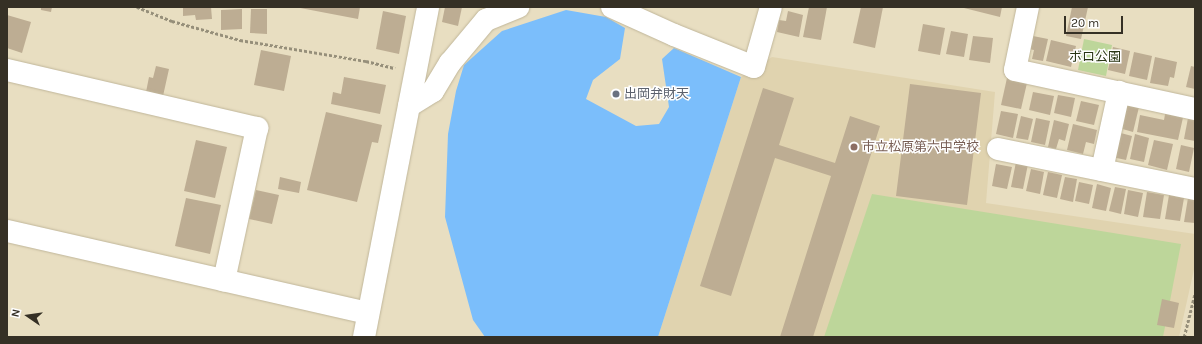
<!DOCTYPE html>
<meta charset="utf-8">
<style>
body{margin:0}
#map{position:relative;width:1202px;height:344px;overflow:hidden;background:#e8dec1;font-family:Karla,"Noto Sans JP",sans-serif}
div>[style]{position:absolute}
.built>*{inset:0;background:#e0d3af}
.green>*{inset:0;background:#bdd69a}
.water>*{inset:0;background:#7bbefb}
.building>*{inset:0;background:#bdad93}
.path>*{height:2.5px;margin-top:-1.25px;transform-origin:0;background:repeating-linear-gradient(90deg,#968f7a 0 3px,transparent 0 5px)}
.roads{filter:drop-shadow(0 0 1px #c0b69a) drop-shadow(0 0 1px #c0b69a)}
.minor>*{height:22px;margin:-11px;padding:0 11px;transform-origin:11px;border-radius:11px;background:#fff}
.dots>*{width:11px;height:11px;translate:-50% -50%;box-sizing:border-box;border:2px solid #fff;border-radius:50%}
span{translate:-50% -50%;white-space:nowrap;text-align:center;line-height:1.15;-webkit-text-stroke:3px #fff;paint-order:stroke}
.park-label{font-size:13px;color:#283513}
.worship-label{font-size:13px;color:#5b616d}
.left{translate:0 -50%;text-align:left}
.education-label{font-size:13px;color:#785e54}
.frame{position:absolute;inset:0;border:8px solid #353025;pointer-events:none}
.north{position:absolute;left:8px;top:296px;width:40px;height:40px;-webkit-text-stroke:3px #fff;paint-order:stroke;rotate:283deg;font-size:11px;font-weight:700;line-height:16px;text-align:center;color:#353025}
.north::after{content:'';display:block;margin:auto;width:14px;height:18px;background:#353025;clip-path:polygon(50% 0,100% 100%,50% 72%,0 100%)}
.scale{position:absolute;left:1064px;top:16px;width:59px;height:18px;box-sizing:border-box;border:2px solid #353025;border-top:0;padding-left:5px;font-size:12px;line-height:14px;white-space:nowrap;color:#353025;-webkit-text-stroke:3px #fff;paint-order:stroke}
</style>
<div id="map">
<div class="built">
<div style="clip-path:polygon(772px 57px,995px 92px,986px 203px,1195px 234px,1195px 265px,1179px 337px,658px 337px,741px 77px)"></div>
</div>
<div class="green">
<div style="clip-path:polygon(1084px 39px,1112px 45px,1106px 76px,1078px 70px)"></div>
<div style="clip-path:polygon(872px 194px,1181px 244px,1163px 337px,824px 337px)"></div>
</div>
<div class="water">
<div style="clip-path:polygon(566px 10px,606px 17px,625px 28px,620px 59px,593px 80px,586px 99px,636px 126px,659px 124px,669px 107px,662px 59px,674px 48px,741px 77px,658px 337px,485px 337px,473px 320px,445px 217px,448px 134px,456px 91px,464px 65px,502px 31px)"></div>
</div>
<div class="building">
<div style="clip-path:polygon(41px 7px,52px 7px,51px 12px,41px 10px)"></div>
<div style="clip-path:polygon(183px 7px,211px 7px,212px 19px,196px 20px,195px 15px,183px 16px)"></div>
<div style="clip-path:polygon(295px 7px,360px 7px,358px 19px)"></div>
<div style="clip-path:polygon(445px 7px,462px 7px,458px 26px,442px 22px)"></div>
<div style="clip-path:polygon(809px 7px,827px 7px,821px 40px,803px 37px)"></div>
<div style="clip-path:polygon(861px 7px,883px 7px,875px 48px,853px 43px)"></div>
<div style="clip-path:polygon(960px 7px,1002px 7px,1000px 17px)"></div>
<div style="clip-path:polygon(1072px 7px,1088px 7px,1081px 39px,1066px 36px)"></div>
<div style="clip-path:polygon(242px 9px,242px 29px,221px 30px,221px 10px)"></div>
<div style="clip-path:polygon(251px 9px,267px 9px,267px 34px,250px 33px)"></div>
<div style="clip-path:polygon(383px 11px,406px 16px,399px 54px,376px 49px)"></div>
<div style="clip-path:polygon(788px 11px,803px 15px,799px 37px,777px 32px,779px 20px,786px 21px)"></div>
<div style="clip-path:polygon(7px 15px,31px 22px,22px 53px,7px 48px)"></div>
<div style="clip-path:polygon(923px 24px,945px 28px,940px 55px,918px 51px)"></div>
<div style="clip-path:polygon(951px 31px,968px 34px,964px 57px,946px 54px)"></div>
<div style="clip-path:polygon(1028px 35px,1048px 39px,1043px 61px,1032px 59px,1034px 50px,1024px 48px)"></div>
<div style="clip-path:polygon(973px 36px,993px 38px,990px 63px,969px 60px)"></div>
<div style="clip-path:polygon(1051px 40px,1076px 46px,1071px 67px,1046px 61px)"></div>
<div style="clip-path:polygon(1113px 47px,1130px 51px,1125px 74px,1108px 70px)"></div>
<div style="clip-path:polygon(261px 50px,291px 56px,284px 91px,254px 85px)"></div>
<div style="clip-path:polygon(1134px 52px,1152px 56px,1147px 80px,1129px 76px)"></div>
<div style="clip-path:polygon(1155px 57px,1177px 62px,1174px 78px,1170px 77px,1168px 86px,1150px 83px)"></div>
<div style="clip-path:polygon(156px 66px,169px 69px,163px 96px,146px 92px,149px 77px,153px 78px)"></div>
<div style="clip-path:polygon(1191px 66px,1195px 67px,1195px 89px,1186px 87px)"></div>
<div style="clip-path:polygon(344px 77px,386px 85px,380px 114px,331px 104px,333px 92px,341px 94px)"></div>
<div style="clip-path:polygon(1007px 78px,1027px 83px,1021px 109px,1001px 105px)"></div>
<div style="clip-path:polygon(910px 84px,981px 93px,967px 205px,896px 196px)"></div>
<div style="clip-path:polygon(763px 88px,794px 98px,779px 145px,835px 163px,850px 116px,880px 126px,813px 337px,780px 337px,831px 176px,775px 158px,731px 296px,700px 286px)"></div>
<div style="clip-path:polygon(1033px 92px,1054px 96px,1050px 115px,1029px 110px)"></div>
<div style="clip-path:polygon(1058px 95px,1075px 98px,1071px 117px,1054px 113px)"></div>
<div style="clip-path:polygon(1081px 101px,1099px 105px,1094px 125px,1076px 121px)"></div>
<div style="clip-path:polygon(1124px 103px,1139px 107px,1133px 132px,1119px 128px)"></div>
<div style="clip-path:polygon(1166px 109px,1184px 113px,1178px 140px,1137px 132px,1140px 115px,1164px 120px)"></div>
<div style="clip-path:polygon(1001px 111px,1018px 114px,1013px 138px,996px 134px)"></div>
<div style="clip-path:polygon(326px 112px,382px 125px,378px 143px,372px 142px,357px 202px,307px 190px)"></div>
<div style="clip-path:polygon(1021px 116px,1033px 119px,1028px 140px,1016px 138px)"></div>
<div style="clip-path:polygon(1036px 118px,1050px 121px,1045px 145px,1031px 142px)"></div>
<div style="clip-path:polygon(1188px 118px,1195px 120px,1195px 141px,1184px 139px)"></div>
<div style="clip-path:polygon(1054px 120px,1069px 124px,1065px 141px,1059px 139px,1056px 149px,1048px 147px)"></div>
<div style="clip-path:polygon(1073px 124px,1097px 130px,1094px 144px,1086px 142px,1083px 154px,1067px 150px)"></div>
<div style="clip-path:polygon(1117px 132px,1132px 136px,1126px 160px,1112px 157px)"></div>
<div style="clip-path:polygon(1135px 134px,1149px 138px,1144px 162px,1130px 159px)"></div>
<div style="clip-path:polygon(196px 140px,227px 147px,215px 198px,184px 191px)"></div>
<div style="clip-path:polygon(1154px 140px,1173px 144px,1167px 170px,1148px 165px)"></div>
<div style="clip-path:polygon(1181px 145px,1194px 148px,1189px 172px,1176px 169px)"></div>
<div style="clip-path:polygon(1016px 162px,1028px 164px,1023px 189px,1011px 187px)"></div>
<div style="clip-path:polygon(996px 164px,1012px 167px,1007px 189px,992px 186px)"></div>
<div style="clip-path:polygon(1031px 169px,1044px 172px,1040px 194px,1026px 191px)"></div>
<div style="clip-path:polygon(1048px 172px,1062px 175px,1057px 198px,1043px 195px)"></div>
<div style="clip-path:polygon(280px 177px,301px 182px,299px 193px,278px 189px)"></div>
<div style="clip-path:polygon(1065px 177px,1077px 179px,1073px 202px,1060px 199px)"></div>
<div style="clip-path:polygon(1079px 182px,1093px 185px,1089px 204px,1075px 201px)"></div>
<div style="clip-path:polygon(1097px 184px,1111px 188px,1106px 211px,1092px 208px)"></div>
<div style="clip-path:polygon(1115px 187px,1126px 189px,1121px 214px,1109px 211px)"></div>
<div style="clip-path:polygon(256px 190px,279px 195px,272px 224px,249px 219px)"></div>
<div style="clip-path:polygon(1128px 190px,1143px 193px,1138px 217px,1124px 214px)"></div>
<div style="clip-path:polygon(1147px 192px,1164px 195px,1160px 219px,1143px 217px)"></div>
<div style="clip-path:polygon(1169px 195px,1184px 198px,1180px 221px,1165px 219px)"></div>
<div style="clip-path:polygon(186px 198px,221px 205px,210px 254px,175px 246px)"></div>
<div style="clip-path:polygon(1188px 198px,1195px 199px,1195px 223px,1184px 222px)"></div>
<div style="clip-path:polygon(1162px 299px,1179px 303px,1174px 328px,1157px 325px)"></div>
</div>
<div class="path">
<div style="left:137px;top:7px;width:38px;rotate:22deg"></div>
<div style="left:172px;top:21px;width:71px;rotate:15.6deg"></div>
<div style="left:240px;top:40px;width:128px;rotate:9.5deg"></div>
<div style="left:366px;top:61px;width:30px;rotate:14deg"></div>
<div style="left:1184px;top:337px;width:45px;rotate:-76deg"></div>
</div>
<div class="roads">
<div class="minor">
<div style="left:612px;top:7px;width:68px;rotate:24.3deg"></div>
<div style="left:674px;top:35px;width:86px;rotate:21.8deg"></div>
<div style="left:754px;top:67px;width:62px;rotate:-74.2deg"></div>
<div style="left:1028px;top:7px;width:64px;rotate:101.7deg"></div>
<div style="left:1015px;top:70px;width:184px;rotate:12.2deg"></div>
<div style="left:7px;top:70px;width:257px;rotate:13.1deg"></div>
<div style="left:257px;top:128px;width:156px;rotate:102.2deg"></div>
<div style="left:409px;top:106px;width:28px;rotate:-32deg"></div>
<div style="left:433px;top:91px;width:33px;rotate:-59deg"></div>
<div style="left:450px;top:63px;width:56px;rotate:-50.1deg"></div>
<div style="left:486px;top:20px;width:35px;rotate:-22deg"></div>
<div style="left:998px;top:149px;width:201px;rotate:11.5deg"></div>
<div style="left:1102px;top:170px;width:80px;rotate:-77.7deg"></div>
<div style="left:7px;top:231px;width:370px;rotate:12.8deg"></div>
<div style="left:364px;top:337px;width:336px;rotate:-79deg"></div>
</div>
</div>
<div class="dots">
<div style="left:616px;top:94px;background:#6b7280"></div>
<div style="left:854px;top:147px;background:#8d6e63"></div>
</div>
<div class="park-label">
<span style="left:1095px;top:57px">ボロ公園</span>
</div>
<div class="worship-label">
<span class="left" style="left:624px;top:94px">出岡弁財天</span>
</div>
<div class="education-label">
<span class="left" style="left:862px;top:147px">市立松原第六中学校</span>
</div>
<div class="frame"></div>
<div class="north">N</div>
<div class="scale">20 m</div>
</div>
